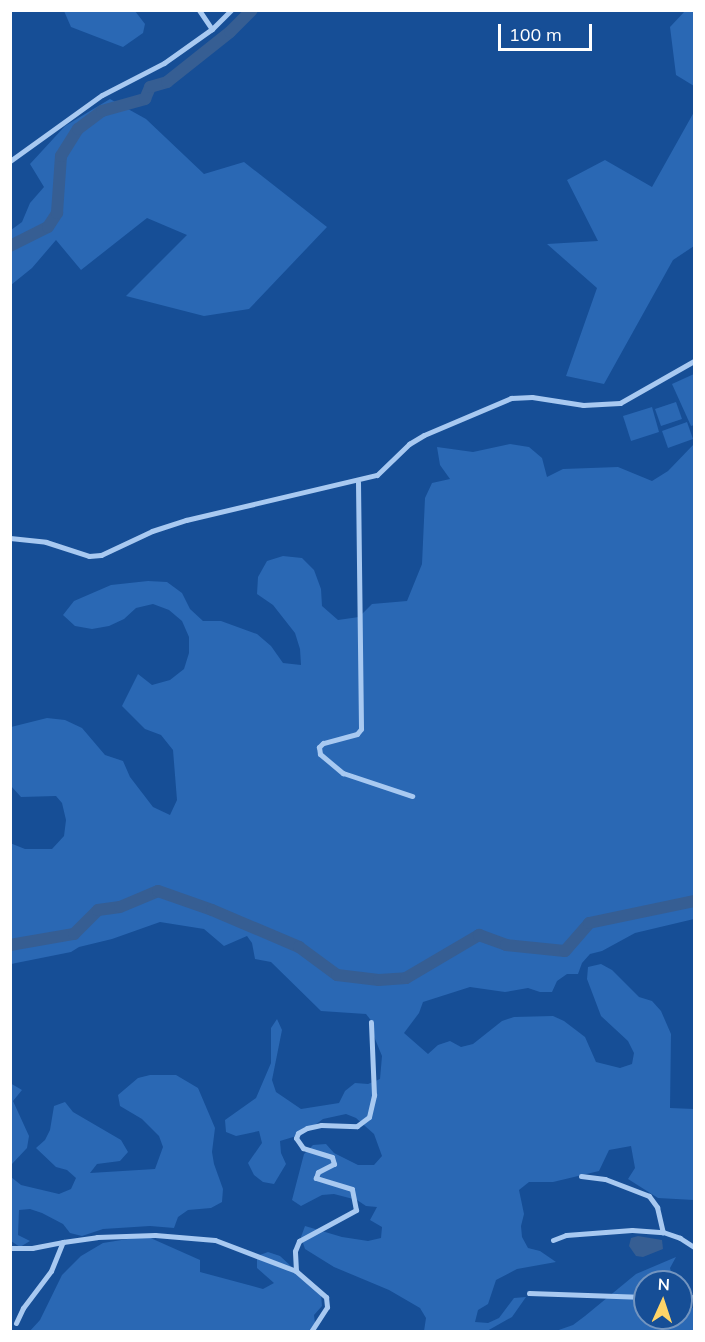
<!DOCTYPE html>
<style>
body{margin:0}
#map{position:relative;width:705px;height:1342px;overflow:hidden;background:#164e96;font-family:Mulish,sans-serif}
div>[style]{position:absolute}
.green>*{inset:0;background:#2a68b4}
.water>*{inset:0;background:#365e93}
.river>*{height:12px;margin:-6px;padding:0 6px;transform-origin:6px;border-radius:6px;background:#365e93}
.minor>*{height:5px;margin:-2.5px;padding:0 2.5px;transform-origin:2.5px;border-radius:2.5px;background:#a8c9f1}
span{translate:-50% -50%;white-space:nowrap;text-align:center;line-height:1.15;-webkit-text-stroke:4.5px #164e96;paint-order:stroke}
.frame{position:absolute;inset:0;border:12px solid #fff;pointer-events:none}
.north{position:absolute;left:633px;top:1270px;width:60px;height:60px;box-sizing:border-box;background:#164e96;border:2px solid #7395c0;border-radius:50%;rotate:3deg;font-size:16px;font-weight:700;line-height:24px;text-align:center;color:#fff}
.north::after{content:'';display:block;margin:auto;width:21px;height:27px;background:#ffd468;clip-path:polygon(50% 0,100% 100%,50% 72%,0 100%)}
.scale{position:absolute;left:498px;top:24px;width:94px;height:27px;box-sizing:border-box;border:3px solid #fff;border-top:0;padding-left:8px;font-size:18px;line-height:21px;white-space:nowrap;color:#fff;-webkit-text-stroke:4px #164e96;paint-order:stroke}
</style>
<div id="map">
<div class="green">
<div style="clip-path:polygon(64px 11px,135px 11px,145px 24px,143px 33px,123px 47px,71px 27px)"></div>
<div style="clip-path:polygon(685px 11px,694px 11px,694px 86px,676px 75px,670px 27px)"></div>
<div style="clip-path:polygon(110px 99px,146px 119px,204px 174px,244px 162px,327px 227px,249px 309px,204px 316px,126px 296px,187px 235px,147px 218px,81px 270px,56px 240px,32px 268px,11px 285px,11px 230px,22px 222px,30px 203px,44px 187px,30px 164px,65px 126px)"></div>
<div style="clip-path:polygon(694px 112px,694px 246px,673px 260px,604px 384px,566px 376px,597px 288px,547px 244px,598px 241px,567px 180px,605px 160px,652px 187px)"></div>
<div style="clip-path:polygon(694px 374px,694px 425px,691px 426px,672px 384px)"></div>
<div style="clip-path:polygon(676px 402px,682px 419px,661px 426px,655px 409px)"></div>
<div style="clip-path:polygon(652px 407px,659px 432px,631px 441px,623px 416px)"></div>
<div style="clip-path:polygon(687px 422px,693px 439px,668px 448px,662px 431px)"></div>
<div style="clip-path:polygon(510px 444px,529px 447px,542px 458px,547px 477px,563px 469px,618px 467px,652px 481px,668px 471px,694px 444px,694px 919px,635px 933px,602px 951px,590px 954px,582px 963px,578px 974px,567px 974px,557px 981px,552px 992px,540px 992px,528px 988px,505px 992px,470px 987px,423px 1002px,419px 1013px,404px 1033px,428px 1054px,438px 1045px,450px 1041px,461px 1047px,473px 1044px,502px 1021px,514px 1017px,553px 1016px,564px 1021px,585px 1037px,596px 1062px,620px 1068px,632px 1064px,634px 1053px,628px 1041px,601px 1016px,587px 979px,588px 967px,601px 964px,612px 970px,639px 997px,652px 1001px,661px 1011px,671px 1034px,670px 1108px,694px 1109px,694px 1200px,658px 1198px,628px 1179px,635px 1168px,631px 1146px,609px 1150px,599px 1171px,553px 1182px,529px 1182px,519px 1190px,524px 1214px,521px 1226px,522px 1237px,528px 1248px,540px 1251px,556px 1262px,517px 1269px,496px 1280px,488px 1304px,478px 1310px,475px 1322px,488px 1323px,499px 1318px,514px 1298px,526px 1297px,512px 1317px,487px 1331px,424px 1331px,426px 1318px,420px 1308px,389px 1290px,334px 1267px,305px 1249px,301px 1237px,305px 1226px,342px 1237px,368px 1241px,381px 1238px,382px 1227px,370px 1220px,377px 1207px,366px 1206px,357px 1200px,334px 1194px,322px 1195px,301px 1206px,292px 1200px,304px 1154px,313px 1145px,326px 1144px,334px 1153px,358px 1165px,374px 1165px,382px 1156px,374px 1134px,356px 1118px,346px 1114px,323px 1119px,303px 1134px,280px 1141px,281px 1153px,286px 1164px,274px 1184px,263px 1182px,254px 1175px,248px 1163px,262px 1143px,259px 1131px,236px 1136px,226px 1132px,225px 1120px,256px 1098px,271px 1063px,271px 1028px,277px 1019px,282px 1030px,272px 1080px,276px 1092px,301px 1109px,339px 1103px,345px 1091px,355px 1083px,368px 1084px,380px 1079px,382px 1056px,373px 1034px,373px 1023px,366px 1014px,321px 1011px,271px 962px,255px 959px,252px 943px,247px 936px,224px 946px,204px 929px,160px 922px,112px 939px,79px 947px,71px 952px,11px 964px,10px 843px,25px 849px,52px 849px,64px 836px,66px 820px,62px 803px,56px 796px,21px 797px,11px 786px,11px 727px,47px 718px,65px 720px,82px 728px,105px 755px,123px 761px,130px 777px,153px 807px,170px 815px,177px 800px,173px 750px,161px 735px,145px 729px,122px 706px,138px 674px,152px 685px,170px 680px,184px 669px,189px 653px,189px 637px,182px 621px,169px 610px,153px 604px,136px 608px,124px 619px,109px 626px,92px 629px,75px 626px,63px 615px,74px 601px,111px 585px,148px 581px,167px 582px,182px 593px,190px 609px,203px 621px,221px 621px,257px 634px,271px 646px,283px 663px,301px 665px,300px 649px,295px 633px,273px 605px,257px 594px,258px 577px,267px 561px,283px 556px,302px 558px,314px 570px,321px 589px,322px 606px,338px 620px,359px 617px,372px 604px,407px 601px,422px 564px,425px 498px,432px 483px,450px 479px,440px 465px,437px 447px,473px 452px)"></div>
<div style="clip-path:polygon(150px 1075px,176px 1075px,198px 1088px,215px 1128px,212px 1152px,214px 1164px,223px 1189px,222px 1202px,211px 1208px,188px 1210px,178px 1217px,174px 1228px,150px 1226px,103px 1229px,82px 1236px,70px 1233px,63px 1224px,42px 1213px,30px 1209px,19px 1210px,18px 1235px,30px 1241px,20px 1247px,11px 1241px,10px 1083px,22px 1090px,13px 1101px,29px 1136px,27px 1148px,11px 1165px,11px 1177px,21px 1185px,59px 1194px,71px 1189px,76px 1178px,67px 1170px,56px 1167px,36px 1148px,45px 1140px,50px 1130px,54px 1106px,65px 1102px,73px 1112px,121px 1140px,128px 1152px,120px 1161px,97px 1164px,90px 1173px,155px 1169px,163px 1147px,159px 1136px,142px 1119px,120px 1106px,118px 1095px,138px 1078px)"></div>
<div style="clip-path:polygon(146px 1236px,200px 1260px,200px 1272px,263px 1289px,274px 1283px,257px 1268px,257px 1256px,268px 1252px,280px 1256px,321px 1294px,322px 1306px,314px 1315px,316px 1331px,29px 1332px,40px 1320px,62px 1275px,81px 1256px,103px 1243px)"></div>
<div style="clip-path:polygon(676px 1257px,670px 1268px,674px 1282px,645px 1282px,645px 1318px,681px 1318px,681px 1305px,689px 1312px,694px 1306px,694px 1331px,553px 1332px,573px 1325px,585px 1316px,636px 1274px)"></div>
</div>
<div class="water">
<div style="clip-path:polygon(638px 1236px,662px 1240px,663px 1249px,643px 1257px,636px 1256px,629px 1246px,631px 1238px)"></div>
</div>
<div class="river">
<div style="left:10px;top:246px;width:42px;rotate:-26.6deg"></div>
<div style="left:48px;top:227px;width:17px;rotate:-57deg"></div>
<div style="left:57px;top:213px;width:57px;rotate:-86deg"></div>
<div style="left:61px;top:156px;width:32px;rotate:-58deg"></div>
<div style="left:78px;top:129px;width:30px;rotate:-37deg"></div>
<div style="left:102px;top:111px;width:45px;rotate:-15.6deg"></div>
<div style="left:145px;top:99px;width:13px;rotate:-67deg"></div>
<div style="left:150px;top:87px;width:18px;rotate:-16deg"></div>
<div style="left:167px;top:82px;width:80px;rotate:-38.4deg"></div>
<div style="left:230px;top:32px;width:31px;rotate:-45deg"></div>
<div style="left:10px;top:945px;width:65px;rotate:-9.8deg"></div>
<div style="left:74px;top:934px;width:34px;rotate:-45deg"></div>
<div style="left:98px;top:910px;width:22px;rotate:-8deg"></div>
<div style="left:120px;top:907px;width:41px;rotate:-22.8deg"></div>
<div style="left:158px;top:891px;width:57px;rotate:19.4deg"></div>
<div style="left:212px;top:910px;width:95px;rotate:23deg"></div>
<div style="left:299px;top:947px;width:47px;rotate:36.4deg"></div>
<div style="left:337px;top:975px;width:42px;rotate:6.8deg"></div>
<div style="left:379px;top:980px;width:27px;rotate:-4deg"></div>
<div style="left:406px;top:978px;width:85px;rotate:-30.5deg"></div>
<div style="left:479px;top:935px;width:29px;rotate:20deg"></div>
<div style="left:506px;top:945px;width:59px;rotate:5.8deg"></div>
<div style="left:565px;top:951px;width:37px;rotate:-49deg"></div>
<div style="left:589px;top:923px;width:107px;rotate:-11.8deg"></div>
</div>
<div class="minor">
<div style="left:199px;top:10px;width:23px;rotate:56deg"></div>
<div style="left:10px;top:161px;width:113px;rotate:-35.7deg"></div>
<div style="left:102px;top:95px;width:70px;rotate:-27.3deg"></div>
<div style="left:164px;top:63px;width:59px;rotate:-35.3deg"></div>
<div style="left:212px;top:29px;width:27px;rotate:-45deg"></div>
<div style="left:358px;top:482px;width:247px;rotate:89.3deg"></div>
<div style="left:361px;top:729px;width:6px;rotate:129deg"></div>
<div style="left:357px;top:734px;width:35px;rotate:165deg"></div>
<div style="left:323px;top:743px;width:6px;rotate:135deg"></div>
<div style="left:319px;top:747px;width:7px;rotate:82deg"></div>
<div style="left:320px;top:754px;width:30px;rotate:40deg"></div>
<div style="left:343px;top:773px;width:73px;rotate:18.4deg"></div>
<div style="left:10px;top:538px;width:36px;rotate:6deg"></div>
<div style="left:46px;top:542px;width:45px;rotate:18deg"></div>
<div style="left:89px;top:556px;width:12px;rotate:-5deg"></div>
<div style="left:101px;top:555px;width:56px;rotate:-25.2deg"></div>
<div style="left:152px;top:531px;width:36px;rotate:-18deg"></div>
<div style="left:186px;top:520px;width:196px;rotate:-13.3deg"></div>
<div style="left:377px;top:475px;width:45px;rotate:-44.1deg"></div>
<div style="left:409px;top:444px;width:17px;rotate:-31deg"></div>
<div style="left:424px;top:435px;width:95px;rotate:-23deg"></div>
<div style="left:511px;top:398px;width:21px;rotate:-3deg"></div>
<div style="left:532px;top:397px;width:52px;rotate:8.9deg"></div>
<div style="left:583px;top:405px;width:37px;rotate:-3deg"></div>
<div style="left:620px;top:403px;width:85px;rotate:-29.6deg"></div>
<div style="left:581px;top:1176px;width:24px;rotate:7deg"></div>
<div style="left:605px;top:1179px;width:47px;rotate:21.1deg"></div>
<div style="left:649px;top:1196px;width:14px;rotate:54deg"></div>
<div style="left:657px;top:1207px;width:26px;rotate:77deg"></div>
<div style="left:553px;top:1240px;width:14px;rotate:-21deg"></div>
<div style="left:566px;top:1235px;width:66px;rotate:-4.3deg"></div>
<div style="left:632px;top:1230px;width:31px;rotate:4deg"></div>
<div style="left:663px;top:1232px;width:18px;rotate:19deg"></div>
<div style="left:680px;top:1238px;width:17px;rotate:33deg"></div>
<div style="left:10px;top:1248px;width:22px"></div>
<div style="left:32px;top:1248px;width:32px;rotate:-11deg"></div>
<div style="left:296px;top:1271px;width:20px;rotate:-93deg"></div>
<div style="left:295px;top:1251px;width:11px;rotate:-68deg"></div>
<div style="left:299px;top:1241px;width:65px;rotate:-28.5deg"></div>
<div style="left:356px;top:1210px;width:21px;rotate:-101deg"></div>
<div style="left:352px;top:1189px;width:38px;rotate:-163deg"></div>
<div style="left:316px;top:1178px;width:6px;rotate:-72deg"></div>
<div style="left:318px;top:1172px;width:18px;rotate:-27deg"></div>
<div style="left:334px;top:1164px;width:7px;rotate:-106deg"></div>
<div style="left:332px;top:1157px;width:30px;rotate:-163deg"></div>
<div style="left:303px;top:1148px;width:12px;rotate:-125deg"></div>
<div style="left:296px;top:1138px;width:5px;rotate:-68deg"></div>
<div style="left:298px;top:1133px;width:10px;rotate:-29deg"></div>
<div style="left:307px;top:1128px;width:14px;rotate:-12deg"></div>
<div style="left:321px;top:1125px;width:36px;rotate:2deg"></div>
<div style="left:357px;top:1126px;width:15px;rotate:-37deg"></div>
<div style="left:369px;top:1117px;width:23px;rotate:-77deg"></div>
<div style="left:374px;top:1095px;width:73px;rotate:-92.4deg"></div>
<div style="left:529px;top:1293px;width:116px;rotate:2deg"></div>
<div style="left:681px;top:1298px;width:13px;rotate:-4deg"></div>
<div style="left:16px;top:1323px;width:17px;rotate:-65deg"></div>
<div style="left:23px;top:1308px;width:46px;rotate:-52.9deg"></div>
<div style="left:51px;top:1271px;width:31px;rotate:-68deg"></div>
<div style="left:63px;top:1242px;width:34px;rotate:-8deg"></div>
<div style="left:97px;top:1237px;width:58px;rotate:-2deg"></div>
<div style="left:155px;top:1235px;width:60px;rotate:4.8deg"></div>
<div style="left:215px;top:1240px;width:87px;rotate:20.9deg"></div>
<div style="left:296px;top:1271px;width:40px;rotate:41deg"></div>
<div style="left:326px;top:1297px;width:10px;rotate:84deg"></div>
<div style="left:327px;top:1307px;width:30px;rotate:123deg"></div>
</div>
<div class="frame"></div>
<div class="north">N</div>
<div class="scale">100 m</div>
</div>
